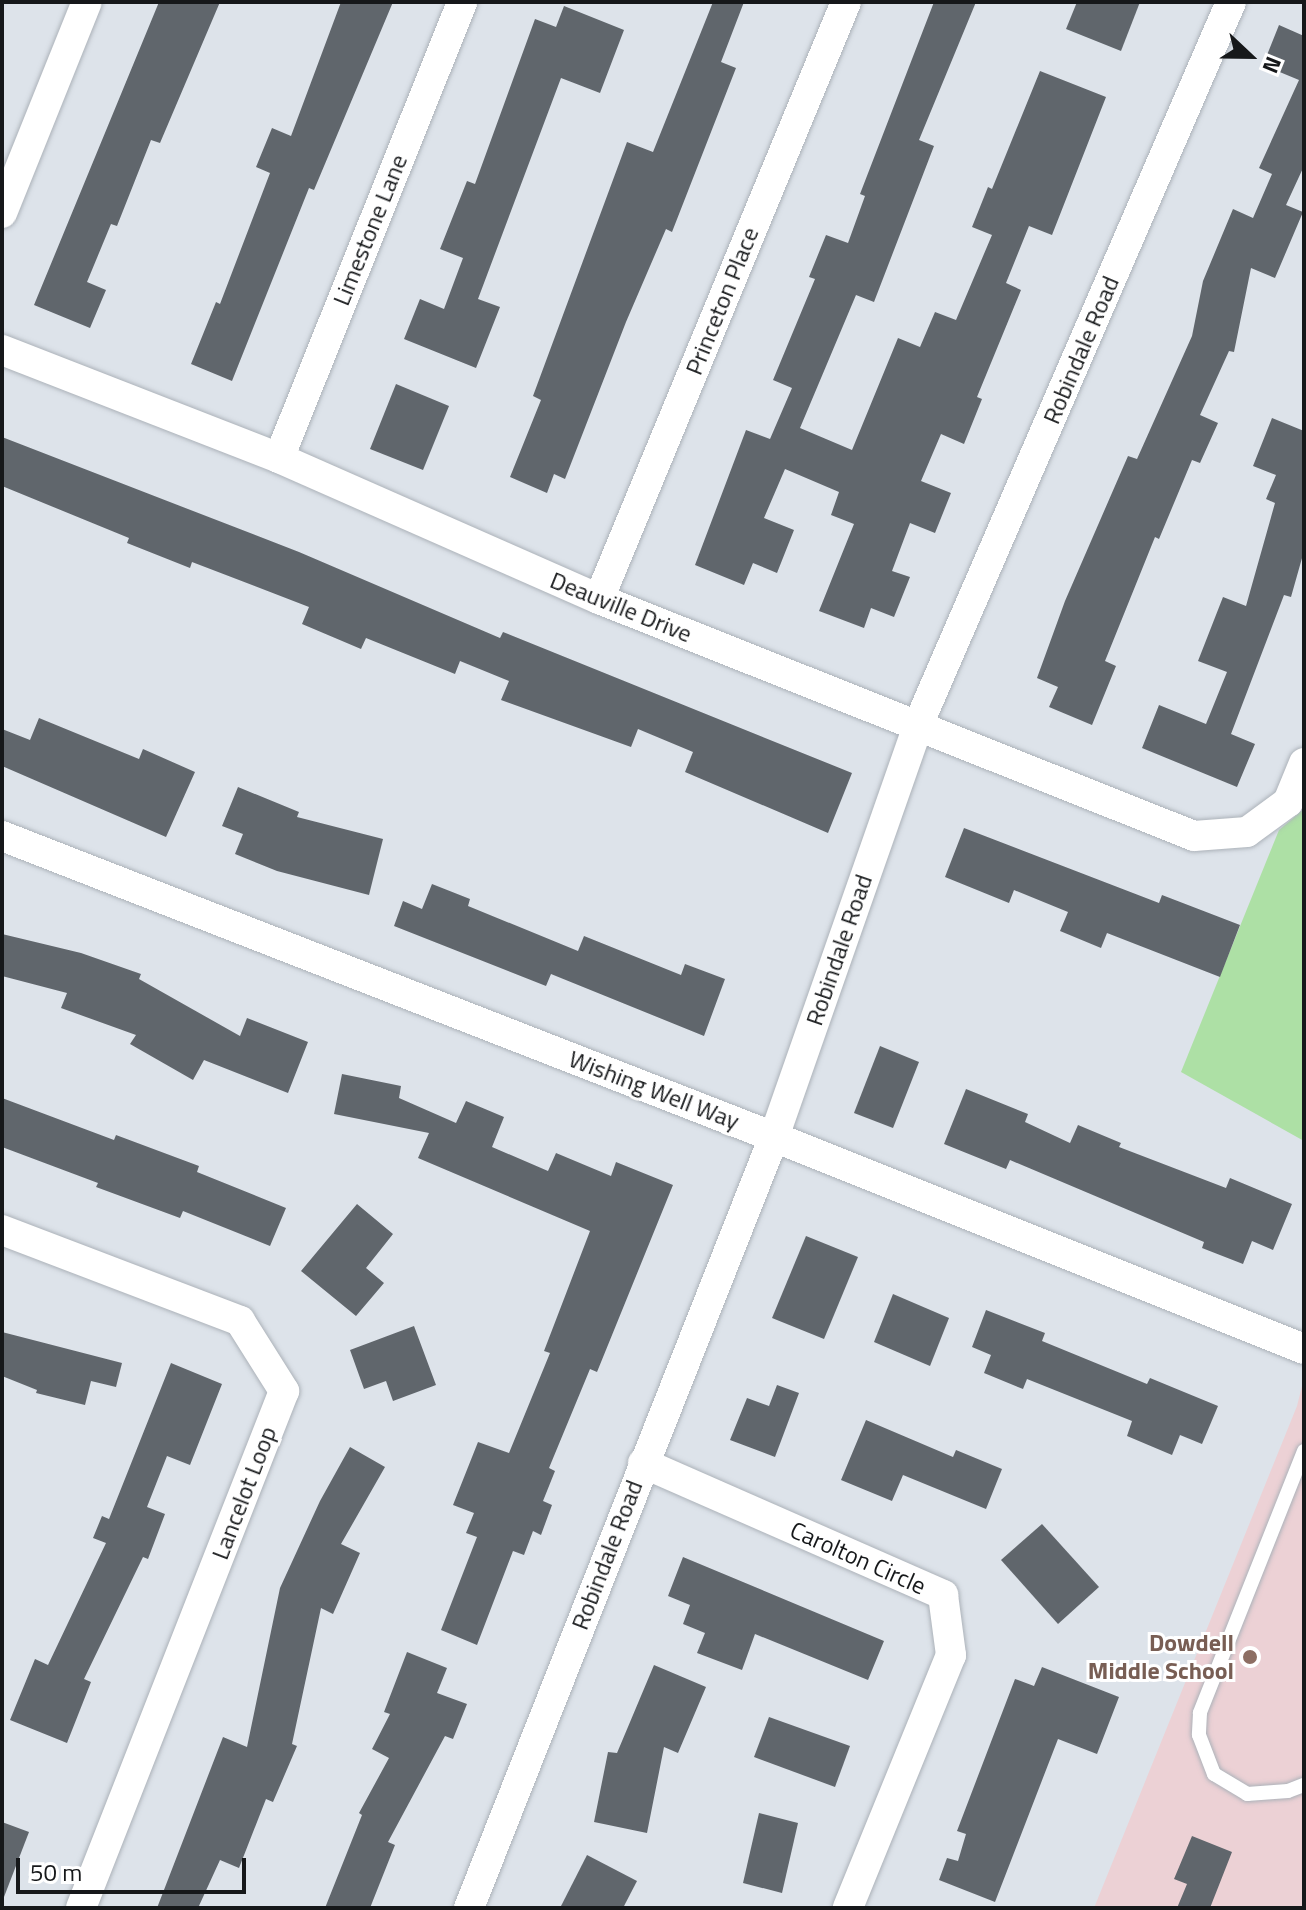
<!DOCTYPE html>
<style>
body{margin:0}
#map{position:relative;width:1306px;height:1910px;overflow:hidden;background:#dde3ea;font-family:"Titillium Web",sans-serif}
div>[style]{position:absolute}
.education>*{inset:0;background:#ecd1d5}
.green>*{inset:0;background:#ade0a5}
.building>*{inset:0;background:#60666c}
.roads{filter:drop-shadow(0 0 2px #acb2b9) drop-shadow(0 0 2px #acb2b9)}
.service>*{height:14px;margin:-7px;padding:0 7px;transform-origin:7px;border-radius:7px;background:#fff}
.minor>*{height:30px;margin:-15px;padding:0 15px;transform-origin:15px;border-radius:15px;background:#fff}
.dots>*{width:22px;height:22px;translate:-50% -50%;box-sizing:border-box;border:4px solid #fff;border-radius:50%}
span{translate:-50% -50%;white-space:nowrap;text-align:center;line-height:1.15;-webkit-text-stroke:6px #fff;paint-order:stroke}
.street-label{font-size:24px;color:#16181a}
.education-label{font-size:24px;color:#785e54;font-weight:700}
.right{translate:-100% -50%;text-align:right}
.frame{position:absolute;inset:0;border:4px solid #16181a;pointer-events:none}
.north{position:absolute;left:1210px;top:16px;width:80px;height:80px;-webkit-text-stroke:6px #fff;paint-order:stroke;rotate:112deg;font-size:22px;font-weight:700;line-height:32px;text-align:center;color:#16181a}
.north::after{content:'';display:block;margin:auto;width:28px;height:36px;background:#16181a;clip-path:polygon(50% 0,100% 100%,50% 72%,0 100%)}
.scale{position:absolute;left:16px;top:1858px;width:230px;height:36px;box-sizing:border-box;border:4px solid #16181a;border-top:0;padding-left:10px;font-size:24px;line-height:28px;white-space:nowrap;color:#16181a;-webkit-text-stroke:6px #fff;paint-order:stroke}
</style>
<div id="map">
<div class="education">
<div style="clip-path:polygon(1304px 1378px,1304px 1908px,1094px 1908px,1297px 1406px)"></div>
</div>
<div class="green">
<div style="clip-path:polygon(1304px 809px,1304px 1141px,1181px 1072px,1279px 830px)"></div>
</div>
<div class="building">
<div style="clip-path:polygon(159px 2px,220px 2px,160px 143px,151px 140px,117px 226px,111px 224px,87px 282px,106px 290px,90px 328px,34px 305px)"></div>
<div style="clip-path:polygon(341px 2px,393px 2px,314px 190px,309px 188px,232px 381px,191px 364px,216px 302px,220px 304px,270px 173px,256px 167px,272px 128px,291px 136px)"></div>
<div style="clip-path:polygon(713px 2px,744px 2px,721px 62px,736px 68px,672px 232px,666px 229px,626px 322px,565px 479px,554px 474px,547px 493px,510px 477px,541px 400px,533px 396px,627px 142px,653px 152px)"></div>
<div style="clip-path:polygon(934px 2px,976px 2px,919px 140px,934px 146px,874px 302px,856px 295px,800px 428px,852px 450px,898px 338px,920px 347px,935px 312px,956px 320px,992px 235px,972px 227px,988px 187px,992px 189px,1040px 71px,1106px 97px,1052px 235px,1029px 226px,1006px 283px,1021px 290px,977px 397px,982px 399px,964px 444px,941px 434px,921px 481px,951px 493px,935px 533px,910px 523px,892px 571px,910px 577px,894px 617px,871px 608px,864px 628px,819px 611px,854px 524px,831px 515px,839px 492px,785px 469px,764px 518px,794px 530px,777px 573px,753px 563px,744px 585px,695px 565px,746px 430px,770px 439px,792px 388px,773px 380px,815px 279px,809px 277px,826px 235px,848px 243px,865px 196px,860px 194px)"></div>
<div style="clip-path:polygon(1077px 2px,1140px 2px,1121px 51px,1066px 29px)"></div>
<div style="clip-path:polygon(564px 6px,624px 30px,600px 93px,561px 78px,478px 299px,500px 307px,476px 368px,404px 339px,420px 299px,444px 309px,463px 258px,440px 249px,467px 181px,475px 184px,535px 19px,556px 27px)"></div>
<div style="clip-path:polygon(1279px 25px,1304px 36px,1304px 166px,1286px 205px,1303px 212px,1275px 278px,1251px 268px,1234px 352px,1229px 351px,1200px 415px,1218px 423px,1200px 463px,1192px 460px,1159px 539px,1155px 537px,1105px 661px,1116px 666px,1092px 725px,1049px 707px,1058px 687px,1037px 678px,1065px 601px,1128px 456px,1137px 459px,1192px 336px,1203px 281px,1233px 209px,1253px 218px,1272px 174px,1259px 168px,1299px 80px,1263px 65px)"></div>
<div style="clip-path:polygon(396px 384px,449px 406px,423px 470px,370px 449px)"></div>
<div style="clip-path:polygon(1272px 418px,1304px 431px,1304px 551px,1291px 597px,1284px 595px,1231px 734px,1255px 744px,1237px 787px,1142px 748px,1159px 705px,1206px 724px,1227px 672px,1198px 661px,1223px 597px,1246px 606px,1275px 503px,1266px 499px,1276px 475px,1253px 466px)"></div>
<div style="clip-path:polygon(2px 437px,299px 552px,500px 638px,503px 632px,852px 773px,828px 833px,685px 772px,693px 752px,638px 729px,631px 747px,501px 700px,509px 681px,460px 661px,455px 674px,366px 638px,361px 649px,302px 624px,309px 607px,192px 562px,190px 568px,127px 543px,129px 538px,2px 486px)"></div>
<div style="clip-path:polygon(39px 718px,139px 759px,143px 749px,195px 772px,166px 837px,2px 766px,2px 729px,30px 740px)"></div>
<div style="clip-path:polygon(238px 787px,299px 812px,297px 817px,383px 839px,369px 895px,277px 871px,235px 854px,243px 834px,222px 826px)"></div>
<div style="clip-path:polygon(964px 828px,1159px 903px,1162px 895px,1240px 925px,1220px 977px,1107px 933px,1101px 948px,1060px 931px,1068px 912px,1014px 890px,1009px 903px,945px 877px)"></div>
<div style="clip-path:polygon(432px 884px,470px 899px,468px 906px,578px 951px,584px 936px,681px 975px,685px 964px,725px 979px,704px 1036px,551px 974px,546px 986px,394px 926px,403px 901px,422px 909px)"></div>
<div style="clip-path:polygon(2px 934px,81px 953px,141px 974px,139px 979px,240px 1036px,247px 1018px,308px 1042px,288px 1093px,204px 1060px,193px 1080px,130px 1044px,136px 1035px,61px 1008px,67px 993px,2px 976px)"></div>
<div style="clip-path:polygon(880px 1046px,919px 1062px,893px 1128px,854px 1113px)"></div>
<div style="clip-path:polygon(342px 1074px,401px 1086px,399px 1098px,456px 1123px,466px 1101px,504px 1117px,492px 1147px,548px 1171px,556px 1153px,611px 1176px,616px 1162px,673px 1185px,597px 1372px,590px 1369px,549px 1468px,555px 1471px,543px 1501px,552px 1505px,541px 1535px,533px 1531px,524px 1555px,513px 1551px,477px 1645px,441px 1630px,477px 1537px,466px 1533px,474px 1513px,453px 1505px,478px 1442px,509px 1453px,550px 1353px,544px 1351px,590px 1231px,418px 1158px,429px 1133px,334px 1114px)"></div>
<div style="clip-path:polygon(966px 1089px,1028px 1114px,1025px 1122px,1070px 1143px,1078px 1125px,1121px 1143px,1119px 1147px,1226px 1188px,1230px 1178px,1292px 1204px,1273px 1250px,1252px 1241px,1243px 1264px,1202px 1248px,1204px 1242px,1010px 1160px,1006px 1169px,944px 1144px)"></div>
<div style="clip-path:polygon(2px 1098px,114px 1140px,116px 1135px,199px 1166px,197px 1172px,286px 1208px,270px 1246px,183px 1211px,180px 1218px,96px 1187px,98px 1183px,2px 1147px)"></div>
<div style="clip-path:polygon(357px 1204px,393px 1234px,366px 1268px,384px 1283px,356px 1316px,301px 1271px)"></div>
<div style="clip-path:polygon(806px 1236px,858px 1257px,824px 1339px,772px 1318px)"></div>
<div style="clip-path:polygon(893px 1294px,949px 1318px,930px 1366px,874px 1342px)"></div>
<div style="clip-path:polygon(986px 1310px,1045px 1333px,1042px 1341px,1147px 1384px,1150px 1378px,1218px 1406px,1202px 1444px,1180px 1435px,1172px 1455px,1127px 1436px,1132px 1421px,1027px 1379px,1023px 1389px,984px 1373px,991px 1355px,972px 1347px)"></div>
<div style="clip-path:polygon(414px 1326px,436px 1385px,393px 1401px,386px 1381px,364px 1389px,350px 1350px)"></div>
<div style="clip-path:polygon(2px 1332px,122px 1363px,116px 1387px,91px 1381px,85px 1405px,36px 1393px,37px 1390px,2px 1376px)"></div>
<div style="clip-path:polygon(171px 1363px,222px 1384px,190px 1465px,167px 1456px,147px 1507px,165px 1514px,148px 1559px,143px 1557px,84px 1679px,91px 1682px,67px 1743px,10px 1720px,35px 1659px,48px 1665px,106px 1543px,93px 1538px,102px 1516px,109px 1519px)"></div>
<div style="clip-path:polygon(777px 1385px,799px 1393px,775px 1457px,730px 1440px,747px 1398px,769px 1406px)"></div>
<div style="clip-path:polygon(866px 1420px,953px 1457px,956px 1450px,1002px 1469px,986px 1509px,903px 1475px,892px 1501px,841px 1480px)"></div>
<div style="clip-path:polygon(350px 1447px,385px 1467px,341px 1544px,360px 1553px,333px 1614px,321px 1608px,292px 1744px,297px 1746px,273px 1802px,266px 1799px,239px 1868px,220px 1860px,198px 1908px,157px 1908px,223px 1737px,247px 1747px,280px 1588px,320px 1501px)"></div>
<div style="clip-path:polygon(1042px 1524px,1099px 1587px,1058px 1624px,1001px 1560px)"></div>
<div style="clip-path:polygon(683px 1557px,884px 1641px,868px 1680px,755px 1634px,742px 1670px,697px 1653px,705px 1633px,683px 1624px,690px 1605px,668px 1596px)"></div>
<div style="clip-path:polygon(407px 1652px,447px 1668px,437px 1693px,467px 1704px,453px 1739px,445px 1736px,388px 1842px,395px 1845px,370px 1908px,325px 1908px,362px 1815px,359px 1813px,389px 1758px,372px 1749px,390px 1714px,384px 1712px)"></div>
<div style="clip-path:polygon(654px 1665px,706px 1687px,678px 1753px,664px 1747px,647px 1833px,594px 1822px,608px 1752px,617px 1753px)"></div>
<div style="clip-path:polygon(1042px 1667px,1119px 1697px,1097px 1754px,1058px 1739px,995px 1902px,939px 1880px,947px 1858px,958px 1861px,966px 1834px,957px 1831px,1015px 1679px,1034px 1686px)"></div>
<div style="clip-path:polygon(769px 1717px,850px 1746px,835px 1787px,754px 1757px)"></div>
<div style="clip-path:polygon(759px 1813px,798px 1823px,782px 1893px,743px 1883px)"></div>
<div style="clip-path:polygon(2px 1822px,29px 1832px,4px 1897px,2px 1897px)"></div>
<div style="clip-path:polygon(1192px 1836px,1232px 1852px,1210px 1908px,1177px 1908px,1187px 1884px,1174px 1879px)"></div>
<div style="clip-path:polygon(587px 1855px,637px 1881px,623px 1908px,560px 1908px)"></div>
</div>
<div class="roads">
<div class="service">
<div style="left:1304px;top:1451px;width:282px;rotate:111.7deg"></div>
<div style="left:1200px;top:1713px;width:22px;rotate:93deg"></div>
<div style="left:1199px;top:1735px;width:42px;rotate:69deg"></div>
<div style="left:1214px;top:1774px;width:39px;rotate:31deg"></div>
<div style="left:1247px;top:1794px;width:41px;rotate:-4.2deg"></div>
<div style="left:1288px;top:1791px;width:17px;rotate:-21deg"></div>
</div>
<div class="minor">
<div style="left:2px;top:213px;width:227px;rotate:-68.1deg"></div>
<div style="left:2px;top:350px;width:297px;rotate:21.3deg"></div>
<div style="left:279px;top:458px;width:350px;rotate:23.8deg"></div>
<div style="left:599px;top:599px;width:640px;rotate:21.72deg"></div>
<div style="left:1194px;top:836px;width:53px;rotate:-4.3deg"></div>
<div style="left:1247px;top:832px;width:51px;rotate:-36.2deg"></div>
<div style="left:1288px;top:802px;width:42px;rotate:-67.7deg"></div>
<div style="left:279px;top:458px;width:491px;rotate:-68.1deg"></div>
<div style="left:599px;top:599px;width:646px;rotate:-67.52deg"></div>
<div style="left:2px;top:836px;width:829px;rotate:21.3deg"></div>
<div style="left:774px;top:1137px;width:571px;rotate:21.8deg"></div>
<div style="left:2px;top:1230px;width:255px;rotate:20.9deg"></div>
<div style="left:240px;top:1321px;width:83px;rotate:57.8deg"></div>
<div style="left:284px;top:1391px;width:555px;rotate:111.44deg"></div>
<div style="left:643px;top:1463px;width:328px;rotate:23.7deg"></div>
<div style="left:943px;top:1595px;width:61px;rotate:82.4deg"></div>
<div style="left:951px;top:1655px;width:273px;rotate:112.2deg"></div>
<div style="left:469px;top:1908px;width:829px;rotate:-68.42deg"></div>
<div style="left:774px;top:1137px;width:436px;rotate:-70.7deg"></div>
<div style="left:918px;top:725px;width:788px;rotate:-66.59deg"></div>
</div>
</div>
<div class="dots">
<div style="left:1250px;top:1657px;background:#8d6e63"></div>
</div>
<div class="street-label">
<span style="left:370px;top:230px;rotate:-68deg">Limestone Lane</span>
<span style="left:722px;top:301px;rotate:-68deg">Princeton Place</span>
<span style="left:1081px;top:350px;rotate:-67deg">Robindale Road</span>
<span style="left:621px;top:607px;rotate:22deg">Deauville Drive</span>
<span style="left:839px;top:950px;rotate:-71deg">Robindale Road</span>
<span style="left:654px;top:1090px;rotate:21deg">Wishing Well Way</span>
<span style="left:244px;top:1493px;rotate:-69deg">Lancelot Loop</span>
<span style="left:607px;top:1555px;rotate:-69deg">Robindale Road</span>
<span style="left:858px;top:1558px;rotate:24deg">Carolton Circle</span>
</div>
<div class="education-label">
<span class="right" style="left:1234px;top:1657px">Dowdell<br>Middle School</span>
</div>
<div class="frame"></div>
<div class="north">N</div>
<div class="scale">50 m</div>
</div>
